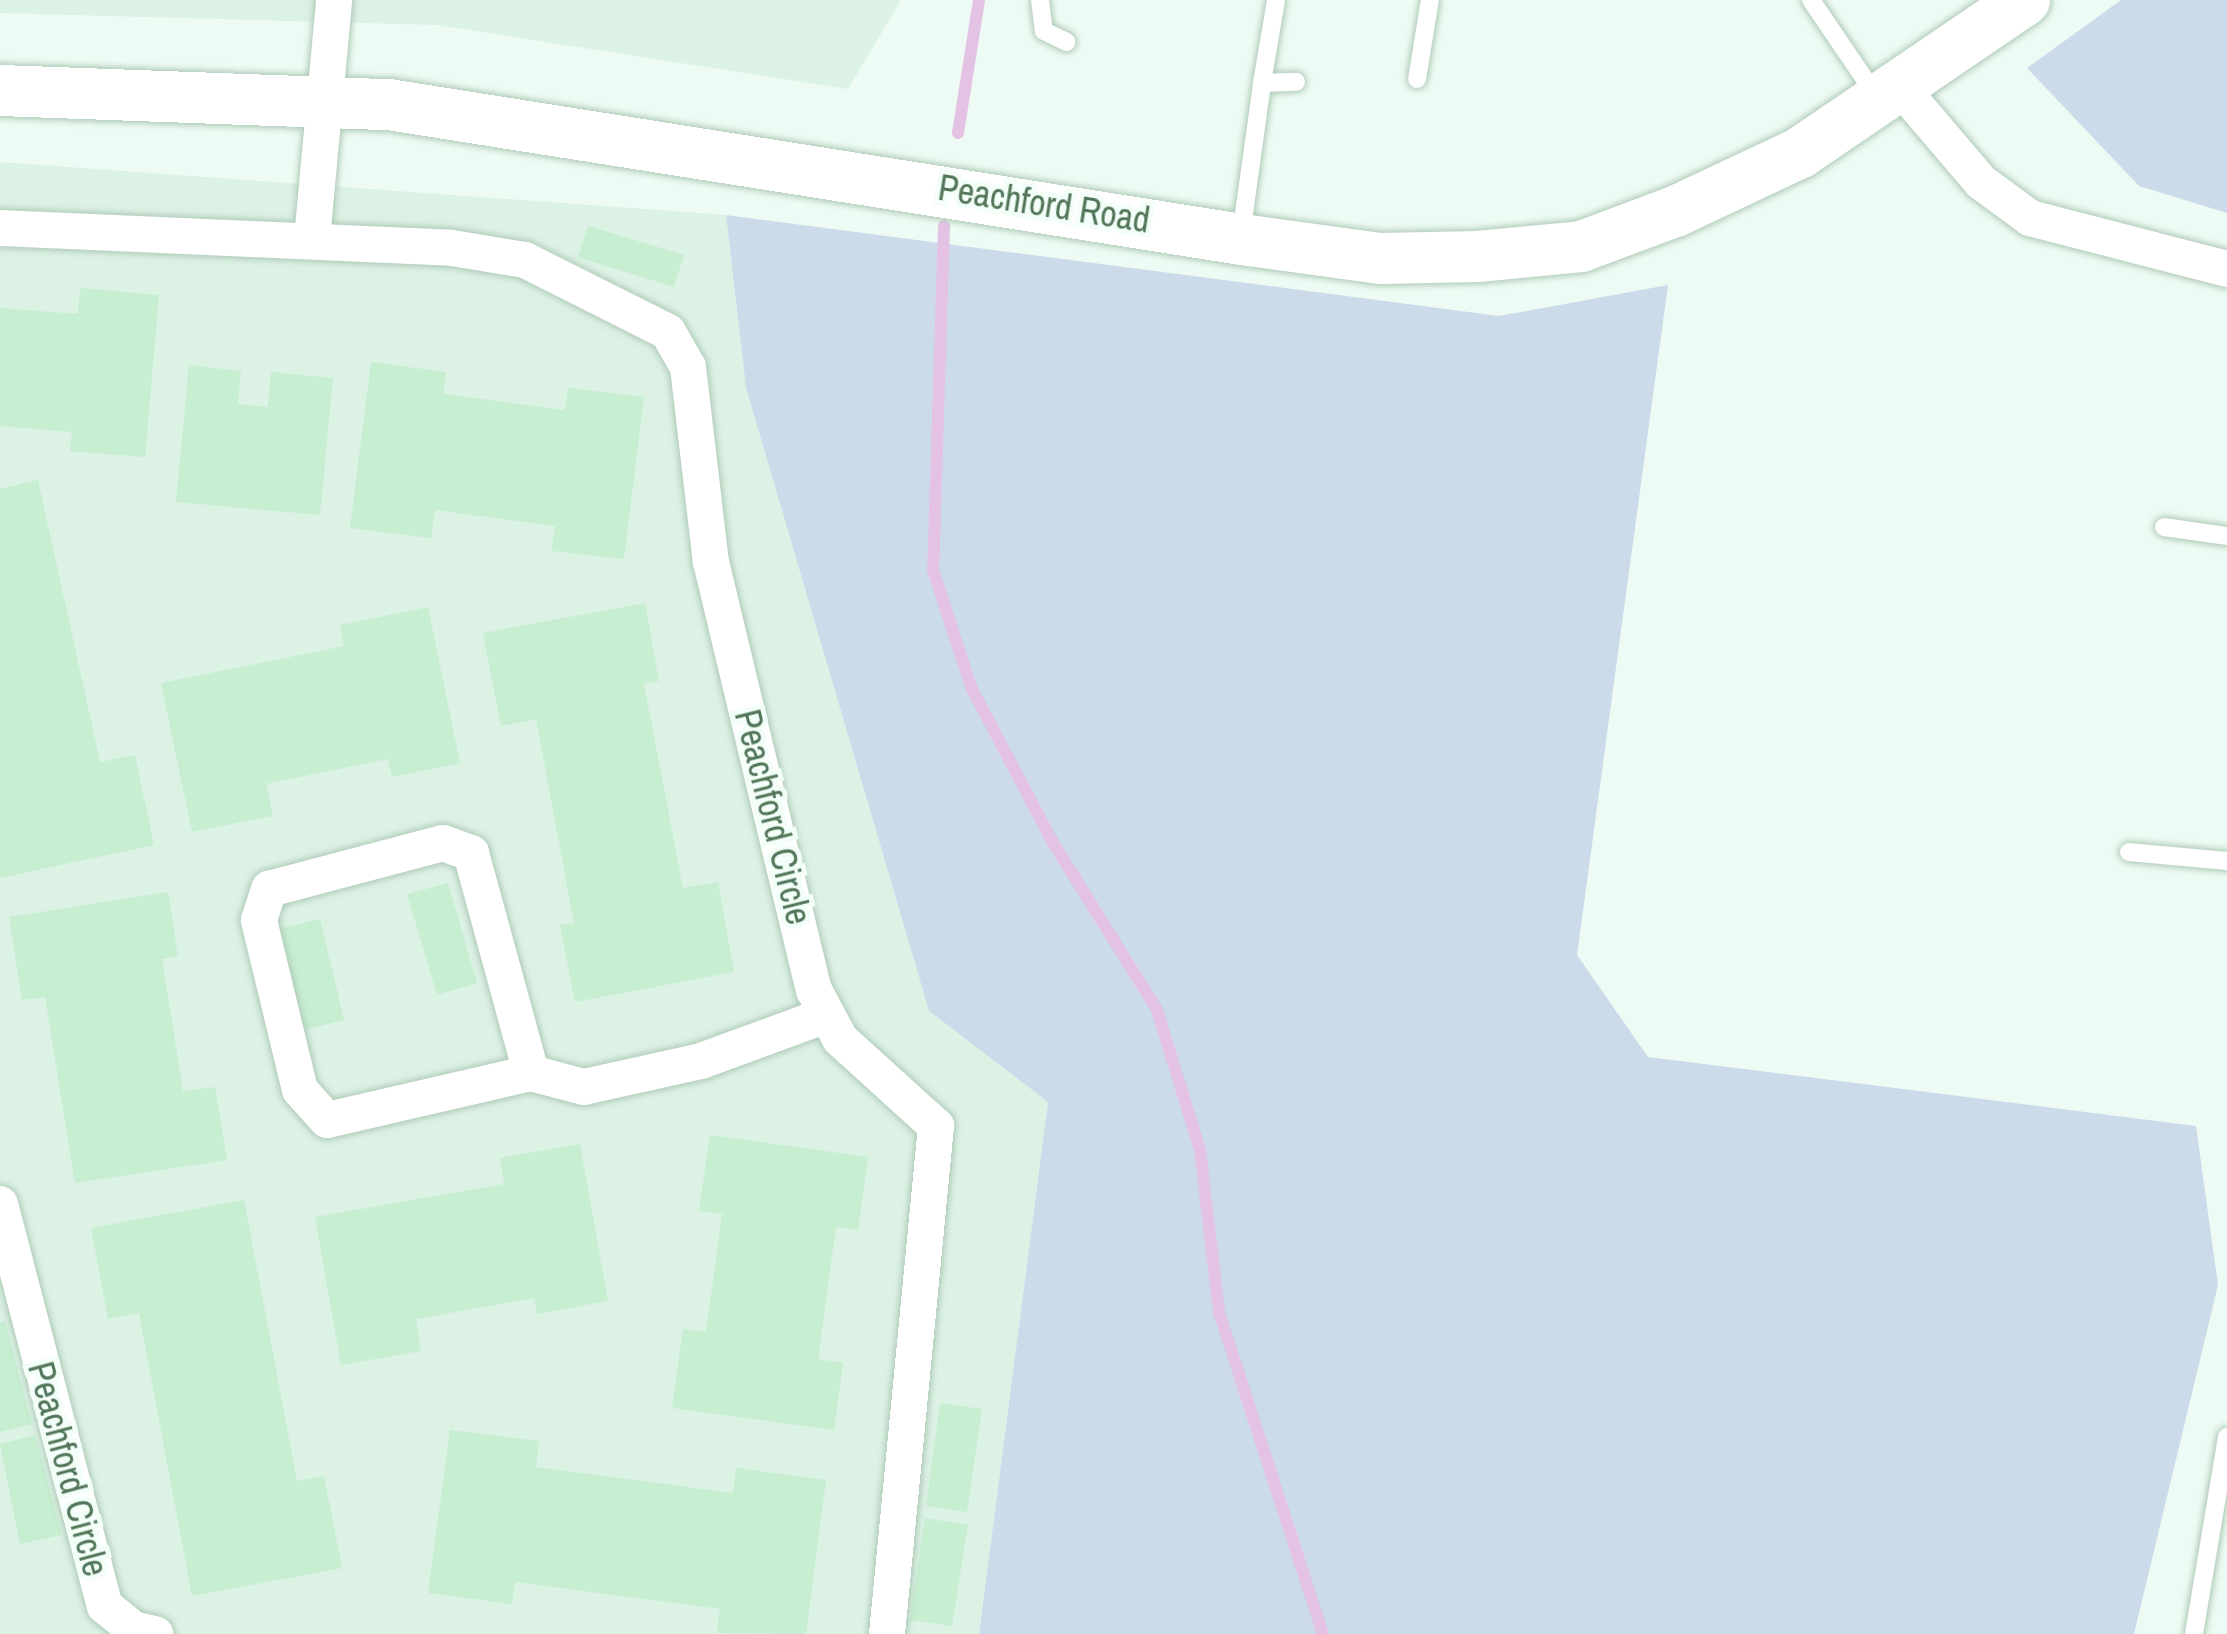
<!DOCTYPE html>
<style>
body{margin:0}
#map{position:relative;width:2227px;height:1634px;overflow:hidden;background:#edfbf4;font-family:"Archivo Narrow",sans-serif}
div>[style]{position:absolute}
.residential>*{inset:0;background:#dcf2e5}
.green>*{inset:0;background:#ccdbe9}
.stream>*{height:12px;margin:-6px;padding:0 6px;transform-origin:6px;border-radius:6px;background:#e4c2e4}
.building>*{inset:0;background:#c7eed1}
.roads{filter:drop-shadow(0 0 3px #b0cbb8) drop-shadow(0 0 3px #b0cbb8)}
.lane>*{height:18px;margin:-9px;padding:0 9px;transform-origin:9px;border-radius:9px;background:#fff}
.street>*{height:36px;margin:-18px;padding:0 18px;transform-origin:18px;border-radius:18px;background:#fff}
.secondary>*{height:51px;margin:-25.5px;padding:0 25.5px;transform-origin:25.5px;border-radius:25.5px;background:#fff}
span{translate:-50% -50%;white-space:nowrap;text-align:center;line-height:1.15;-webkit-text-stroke:10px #f3fef8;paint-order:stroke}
.street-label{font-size:36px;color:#517559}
</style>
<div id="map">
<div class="residential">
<div style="clip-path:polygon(0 0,901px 0,848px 89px,437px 25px,0 13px)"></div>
<div style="clip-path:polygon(0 162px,726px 215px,746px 388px,929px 1011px,1048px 1102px,979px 1634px,0 1634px)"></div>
</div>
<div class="green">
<div style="clip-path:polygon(2121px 0,2227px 0,2227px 213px,2139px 186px,2027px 68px)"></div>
<div style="clip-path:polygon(726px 215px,1499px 316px,1668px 285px,1577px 955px,1648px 1057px,2196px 1126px,2218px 1285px,2134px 1634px,979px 1634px,1048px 1102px,929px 1011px,746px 388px)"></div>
</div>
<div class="stream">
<div style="left:958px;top:133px;width:135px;rotate:-81deg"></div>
<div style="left:944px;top:226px;width:344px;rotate:91.8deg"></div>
<div style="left:933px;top:570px;width:125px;rotate:71.9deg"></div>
<div style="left:972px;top:689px;width:172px;rotate:62.2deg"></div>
<div style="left:1052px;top:841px;width:199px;rotate:58.1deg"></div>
<div style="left:1157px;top:1010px;width:146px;rotate:72.9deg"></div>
<div style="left:1200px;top:1150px;width:163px;rotate:83.3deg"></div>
<div style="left:1219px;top:1312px;width:338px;rotate:72.1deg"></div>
</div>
<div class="building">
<div style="clip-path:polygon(588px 226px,684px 255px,674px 287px,578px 257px)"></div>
<div style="clip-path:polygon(80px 288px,159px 295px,145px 457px,70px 451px,72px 432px,0 426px,0 308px,78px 314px)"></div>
<div style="clip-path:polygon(371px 362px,446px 372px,443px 394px,565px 410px,568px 388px,644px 397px,624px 559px,551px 551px,555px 526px,435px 510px,431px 538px,350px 528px)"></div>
<div style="clip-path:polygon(189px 365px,241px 371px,238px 404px,268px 407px,271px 372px,333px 378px,320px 515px,176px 502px)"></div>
<div style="clip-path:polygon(38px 480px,100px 762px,135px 755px,154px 845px,0 878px,0 489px)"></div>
<div style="clip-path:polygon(645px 603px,659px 681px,644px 684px,683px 888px,718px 882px,734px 972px,575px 1002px,560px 925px,574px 923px,536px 719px,501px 726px,483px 633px)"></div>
<div style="clip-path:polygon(428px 607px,460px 763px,392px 777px,388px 759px,266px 784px,273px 816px,192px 832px,161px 683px,344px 646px,340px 625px)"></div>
<div style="clip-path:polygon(448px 883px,477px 983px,437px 995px,407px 894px)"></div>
<div style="clip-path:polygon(168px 892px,178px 956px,162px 959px,183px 1091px,215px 1087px,227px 1160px,75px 1183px,45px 997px,22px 1000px,9px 917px)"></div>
<div style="clip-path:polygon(320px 919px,344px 1020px,303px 1030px,278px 929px)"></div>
<div style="clip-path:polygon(710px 1135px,868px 1157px,858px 1230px,836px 1227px,818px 1359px,843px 1363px,834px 1430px,672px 1408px,683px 1329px,706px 1332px,722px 1214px,699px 1211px)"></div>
<div style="clip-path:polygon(580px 1144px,608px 1301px,537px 1314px,534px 1298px,416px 1319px,421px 1351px,341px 1365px,315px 1217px,504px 1184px,500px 1158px)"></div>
<div style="clip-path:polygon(244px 1200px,297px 1481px,324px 1476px,342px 1568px,192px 1596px,139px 1313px,108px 1319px,91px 1228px)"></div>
<div style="clip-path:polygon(5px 1321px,32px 1424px,0 1432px,0 1323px)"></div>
<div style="clip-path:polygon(940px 1403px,982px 1409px,967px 1512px,926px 1506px)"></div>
<div style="clip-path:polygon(450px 1430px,539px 1441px,536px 1467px,733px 1493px,736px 1468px,826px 1480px,806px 1634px,717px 1633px,720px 1609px,515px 1582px,512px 1604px,428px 1593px)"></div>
<div style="clip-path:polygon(35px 1435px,62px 1535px,20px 1544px,0 1444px)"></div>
<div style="clip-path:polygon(925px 1518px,968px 1525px,952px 1626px,910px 1620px)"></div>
</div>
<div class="roads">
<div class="lane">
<div style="left:1040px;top:0;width:31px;rotate:83deg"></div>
<div style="left:1044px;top:31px;width:25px;rotate:26deg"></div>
<div style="left:1811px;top:0;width:117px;rotate:55.8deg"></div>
<div style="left:1417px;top:79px;width:80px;rotate:-80.7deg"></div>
<div style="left:1262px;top:83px;width:84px;rotate:-80.4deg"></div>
<div style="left:1241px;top:235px;width:153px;rotate:-82.1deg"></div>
<div style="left:1262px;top:83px;width:34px;rotate:-2deg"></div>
<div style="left:2164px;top:527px;width:64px;rotate:8.1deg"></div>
<div style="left:2129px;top:852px;width:98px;rotate:5.2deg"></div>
<div style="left:2194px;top:1634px;width:200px;rotate:-80.5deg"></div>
</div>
<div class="street">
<div style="left:1901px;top:88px;width:123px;rotate:49.6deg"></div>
<div style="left:1981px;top:182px;width:61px;rotate:36.3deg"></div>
<div style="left:2030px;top:218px;width:203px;rotate:14.5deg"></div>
<div style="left:0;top:228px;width:452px;rotate:2.5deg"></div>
<div style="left:452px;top:248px;width:74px;rotate:9.3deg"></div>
<div style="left:525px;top:260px;width:160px;rotate:26.7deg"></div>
<div style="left:668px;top:332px;width:40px;rotate:60.3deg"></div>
<div style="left:688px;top:367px;width:196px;rotate:83.3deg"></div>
<div style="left:711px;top:562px;width:440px;rotate:76.5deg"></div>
<div style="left:814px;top:990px;width:55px;rotate:62deg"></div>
<div style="left:840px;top:1039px;width:130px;rotate:42.2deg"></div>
<div style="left:936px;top:1126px;width:510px;rotate:95.51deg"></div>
<div style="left:312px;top:239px;width:240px;rotate:-84.7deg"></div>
<div style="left:531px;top:1073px;width:209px;rotate:167deg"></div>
<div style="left:327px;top:1120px;width:40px;rotate:-132deg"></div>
<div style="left:300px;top:1090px;width:175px;rotate:-103.6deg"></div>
<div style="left:259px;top:920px;width:33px;rotate:-72deg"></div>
<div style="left:269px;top:889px;width:180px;rotate:-14.8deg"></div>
<div style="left:443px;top:843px;width:30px;rotate:20deg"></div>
<div style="left:471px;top:853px;width:228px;rotate:74.7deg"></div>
<div style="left:531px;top:1073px;width:55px;rotate:14.8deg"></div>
<div style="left:584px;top:1087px;width:120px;rotate:-12.5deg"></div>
<div style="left:701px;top:1061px;width:134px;rotate:-20.1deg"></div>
<div style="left:0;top:1204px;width:415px;rotate:75.4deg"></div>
<div style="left:105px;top:1606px;width:36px;rotate:39deg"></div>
<div style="left:133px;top:1629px;width:23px;rotate:13deg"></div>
</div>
<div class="secondary">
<div style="left:0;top:90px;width:388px;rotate:2.1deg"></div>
<div style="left:388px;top:104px;width:864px;rotate:8.99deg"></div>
<div style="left:1241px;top:239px;width:140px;rotate:7.8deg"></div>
<div style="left:1380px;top:258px;width:97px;rotate:-1.2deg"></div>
<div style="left:1477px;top:256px;width:104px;rotate:-5.5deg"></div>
<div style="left:1581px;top:246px;width:103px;rotate:-20.6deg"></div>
<div style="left:1677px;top:210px;width:136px;rotate:-25.2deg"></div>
<div style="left:1800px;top:152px;width:271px;rotate:-34.2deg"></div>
</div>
</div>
<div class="street-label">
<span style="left:1044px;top:204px;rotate:9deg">Peachford Road</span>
<span style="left:773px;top:817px;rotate:76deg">Peachford Circle</span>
<span style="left:68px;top:1469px;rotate:75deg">Peachford Circle</span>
</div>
</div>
